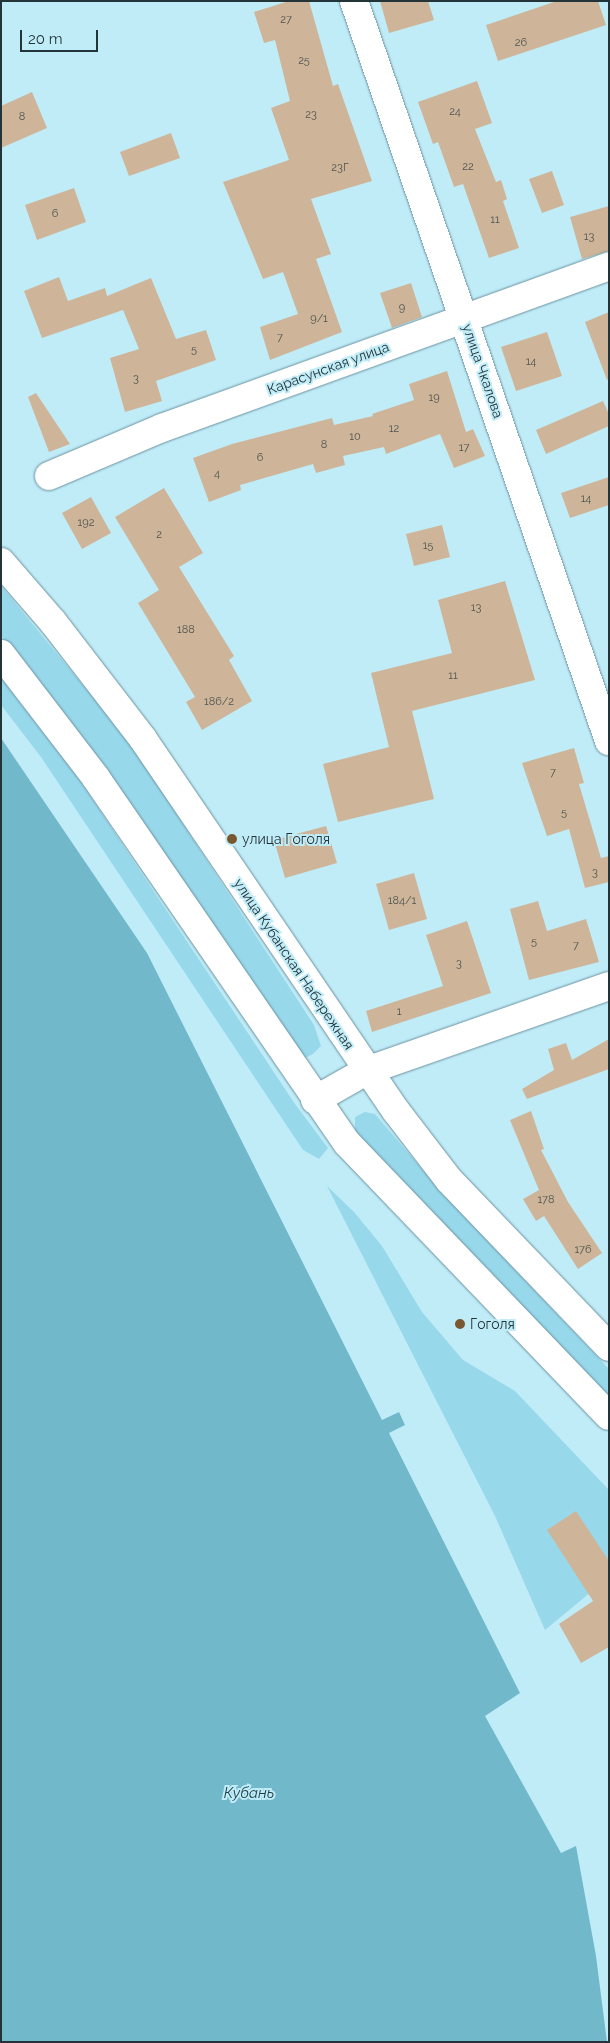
<!DOCTYPE html>
<meta charset="utf-8">
<style>
body{margin:0}
#map{position:relative;width:610px;height:2043px;overflow:hidden;background:#c0ecf8;font-family:Raleway,sans-serif}
div>[style]{position:absolute}
.green>*{inset:0;background:#98d8eb}
.water>*{inset:0;background:#72b8cb}
.building>*{inset:0;background:#ceb599}
.roads{filter:drop-shadow(0 0 1px #6a929e) drop-shadow(0 0 1px #6a929e)}
.minor>*{height:28px;margin:-14px;padding:0 14px;transform-origin:14px;border-radius:14px;background:#fff}
.major>*{height:28px;margin:-14px;padding:0 14px;transform-origin:14px;border-radius:14px;background:#fff}
.dots>*{width:14px;height:14px;translate:-50% -50%;box-sizing:border-box;border:2px solid #c0ecf8;border-radius:50%}
span{translate:-50% -50%;white-space:nowrap;text-align:center;line-height:1.15;-webkit-text-stroke:4px #c0ecf8;paint-order:stroke}
.number-label{font-size:11px;color:#4e5451}
.number-label span{-webkit-text-stroke-width:0}
.street-label{font-size:14px;color:#233439}
.poi-label{font-size:14px;color:#233439}
.left{translate:0 -50%;text-align:left}
.water-label{font-size:15px;color:#1b3d46;font-style:italic}
.frame{position:absolute;inset:0;border:2px solid #233439;pointer-events:none}
.scale{position:absolute;left:20px;top:30px;width:78px;height:22px;box-sizing:border-box;border:2px solid #233439;border-top:0;padding-left:6px;font-size:15px;line-height:18px;white-space:nowrap;color:#233439;-webkit-text-stroke:4px #c0ecf8;paint-order:stroke}
</style>
<div id="map">
<div class="green">
<div style="clip-path:polygon(1px 586px,129px 741px,314px 1025px,321px 1046px,313px 1054px,305px 1058px,293px 1052px,1px 635px)"></div>
<div style="clip-path:polygon(1px 678px,79px 779px,295px 1104px,328px 1148px,319px 1159px,303px 1150px,41px 757px,1px 705px)"></div>
<div style="clip-path:polygon(365px 1112px,375px 1114px,444px 1195px,609px 1369px,609px 1397px,355px 1134px,355px 1117px)"></div>
<div style="clip-path:polygon(327px 1186px,354px 1212px,382px 1246px,422px 1312px,463px 1360px,515px 1391px,609px 1490px,609px 1577px,545px 1630px,495px 1516px)"></div>
</div>
<div class="water">
<div style="clip-path:polygon(1px 738px,147px 953px,382px 1420px,399px 1412px,405px 1425px,389px 1433px,520px 1693px,485px 1716px,561px 1853px,576px 1846px,596px 1956px,607px 2042px,1px 2042px)"></div>
</div>
<div class="building">
<div style="clip-path:polygon(289px 1px,309px 1px,333px 86px,338px 84px,372px 181px,311px 199px,331px 254px,316px 259px,342px 332px,270px 360px,260px 327px,298px 314px,283px 272px,263px 279px,223px 182px,289px 160px,271px 108px,290px 101px,275px 40px,264px 43px,254px 12px)"></div>
<div style="clip-path:polygon(380px 1px,428px 1px,434px 20px,389px 33px)"></div>
<div style="clip-path:polygon(557px 1px,598px 1px,606px 25px,498px 61px,486px 25px)"></div>
<div style="clip-path:polygon(477px 81px,492px 123px,475px 129px,496px 182px,501px 180px,507px 199px,503px 201px,519px 248px,489px 258px,463px 184px,454px 187px,438px 142px,433px 144px,418px 102px)"></div>
<div style="clip-path:polygon(32px 92px,47px 128px,1px 148px,1px 106px)"></div>
<div style="clip-path:polygon(171px 133px,180px 158px,129px 176px,120px 152px)"></div>
<div style="clip-path:polygon(552px 171px,564px 205px,542px 213px,529px 179px)"></div>
<div style="clip-path:polygon(74px 188px,86px 222px,37px 240px,25px 205px)"></div>
<div style="clip-path:polygon(609px 206px,609px 251px,582px 259px,570px 217px)"></div>
<div style="clip-path:polygon(59px 277px,68px 301px,105px 288px,107px 296px,151px 278px,176px 339px,206px 330px,216px 360px,156px 381px,162px 401px,125px 412px,110px 358px,139px 349px,123px 310px,42px 338px,24px 291px)"></div>
<div style="clip-path:polygon(411px 283px,422px 317px,392px 328px,380px 293px)"></div>
<div style="clip-path:polygon(609px 312px,609px 379px,607px 380px,585px 322px)"></div>
<div style="clip-path:polygon(547px 332px,562px 376px,516px 391px,501px 347px)"></div>
<div style="clip-path:polygon(447px 371px,466px 432px,473px 429px,485px 456px,454px 468px,440px 434px,386px 454px,384px 447px,343px 456px,345px 465px,316px 473px,313px 464px,240px 485px,241px 490px,209px 502px,193px 458px,232px 444px,332px 418px,334px 425px,373px 416px,372px 414px,414px 400px,409px 384px)"></div>
<div style="clip-path:polygon(36px 393px,70px 444px,49px 452px,28px 397px)"></div>
<div style="clip-path:polygon(603px 401px,609px 414px,609px 426px,546px 454px,536px 430px)"></div>
<div style="clip-path:polygon(609px 477px,609px 505px,570px 518px,561px 493px)"></div>
<div style="clip-path:polygon(164px 488px,203px 553px,179px 567px,234px 656px,229px 660px,252px 701px,202px 730px,186px 702px,195px 697px,138px 603px,159px 590px,115px 517px)"></div>
<div style="clip-path:polygon(91px 497px,111px 533px,82px 549px,62px 513px)"></div>
<div style="clip-path:polygon(442px 525px,450px 557px,414px 566px,406px 534px)"></div>
<div style="clip-path:polygon(505px 581px,535px 680px,412px 711px,434px 799px,338px 822px,323px 764px,389px 747px,371px 673px,452px 653px,438px 600px)"></div>
<div style="clip-path:polygon(574px 748px,584px 783px,579px 784px,601px 858px,609px 856px,609px 882px,585px 888px,569px 829px,547px 836px,522px 763px)"></div>
<div style="clip-path:polygon(326px 826px,337px 863px,285px 878px,274px 840px)"></div>
<div style="clip-path:polygon(414px 873px,427px 919px,389px 930px,376px 884px)"></div>
<div style="clip-path:polygon(538px 901px,547px 931px,586px 919px,599px 962px,529px 980px,510px 909px)"></div>
<div style="clip-path:polygon(467px 921px,491px 993px,372px 1032px,366px 1011px,443px 986px,426px 935px)"></div>
<div style="clip-path:polygon(609px 1039px,609px 1069px,527px 1099px,522px 1089px,554px 1070px,548px 1049px,566px 1043px,572px 1060px)"></div>
<div style="clip-path:polygon(531px 1111px,544px 1149px,541px 1150px,568px 1202px,602px 1253px,578px 1269px,544px 1216px,536px 1221px,523px 1199px,539px 1190px,510px 1120px)"></div>
<div style="clip-path:polygon(576px 1511px,609px 1561px,609px 1647px,581px 1663px,559px 1624px,593px 1601px,547px 1530px)"></div>
</div>
<div class="roads">
<div class="minor">
<div style="left:354px;top:1px;width:783px;rotate:70.99deg"></div>
<div style="left:49px;top:476px;width:123px;rotate:-23deg"></div>
<div style="left:162px;top:428px;width:475px;rotate:-19.9deg"></div>
<div style="left:366px;top:1071px;width:257px;rotate:-19.3deg"></div>
</div>
<div class="major">
<div style="left:1px;top:562px;width:79px;rotate:49.1deg"></div>
<div style="left:53px;top:622px;width:148px;rotate:52.4deg"></div>
<div style="left:143px;top:739px;width:450px;rotate:55.8deg"></div>
<div style="left:396px;top:1111px;width:87px;rotate:52.5deg"></div>
<div style="left:449px;top:1180px;width:231px;rotate:46.2deg"></div>
<div style="left:1px;top:654px;width:156px;rotate:52.5deg"></div>
<div style="left:96px;top:778px;width:443px;rotate:55.5deg"></div>
<div style="left:347px;top:1143px;width:378px;rotate:46.2deg"></div>
<div style="left:315px;top:1100px;width:59px;rotate:-29.6deg"></div>
</div>
</div>
<div class="dots">
<div style="left:232px;top:839px;background:#79582f"></div>
<div style="left:460px;top:1324px;background:#79582f"></div>
</div>
<div class="number-label">
<span style="left:286px;top:20px">27</span>
<span style="left:521px;top:43px">26</span>
<span style="left:304px;top:61px">25</span>
<span style="left:455px;top:112px">24</span>
<span style="left:311px;top:115px">23</span>
<span style="left:22px;top:117px">8</span>
<span style="left:468px;top:167px">22</span>
<span style="left:340px;top:168px">23Г</span>
<span style="left:55px;top:214px">6</span>
<span style="left:495px;top:220px">11</span>
<span style="left:589px;top:237px">13</span>
<span style="left:402px;top:308px">9</span>
<span style="left:319px;top:319px">9/1</span>
<span style="left:280px;top:338px">7</span>
<span style="left:194px;top:350px">5</span>
<span style="left:531px;top:362px">14</span>
<span style="left:136px;top:379px">3</span>
<span style="left:434px;top:398px">19</span>
<span style="left:394px;top:429px">12</span>
<span style="left:355px;top:437px">10</span>
<span style="left:324px;top:445px">8</span>
<span style="left:464px;top:448px">17</span>
<span style="left:260px;top:458px">6</span>
<span style="left:217px;top:474px">4</span>
<span style="left:586px;top:499px">14</span>
<span style="left:86px;top:523px">192</span>
<span style="left:159px;top:535px">2</span>
<span style="left:428px;top:546px">15</span>
<span style="left:476px;top:608px">13</span>
<span style="left:186px;top:630px">188</span>
<span style="left:453px;top:676px">11</span>
<span style="left:219px;top:702px">186/2</span>
<span style="left:553px;top:773px">7</span>
<span style="left:564px;top:813px">5</span>
<span style="left:595px;top:873px">3</span>
<span style="left:402px;top:901px">184/1</span>
<span style="left:534px;top:942px">5</span>
<span style="left:576px;top:946px">7</span>
<span style="left:459px;top:964px">3</span>
<span style="left:399px;top:1012px">1</span>
<span style="left:546px;top:1200px">178</span>
<span style="left:583px;top:1250px">176</span>
</div>
<div class="street-label">
<span style="left:328px;top:368px;rotate:-20deg">Карасунская улица</span>
<span style="left:483px;top:371px;rotate:71deg">улица Чкалова</span>
<span style="left:294px;top:964px;rotate:56deg">улица Кубанская Набережная</span>
</div>
<div class="poi-label">
<span class="left" style="left:242px;top:839px">улица Гоголя</span>
<span class="left" style="left:470px;top:1324px">Гоголя</span>
</div>
<div class="water-label">
<span style="left:249px;top:1794px">Кубань</span>
</div>
<div class="frame"></div>
<div class="scale">20 m</div>
</div>
